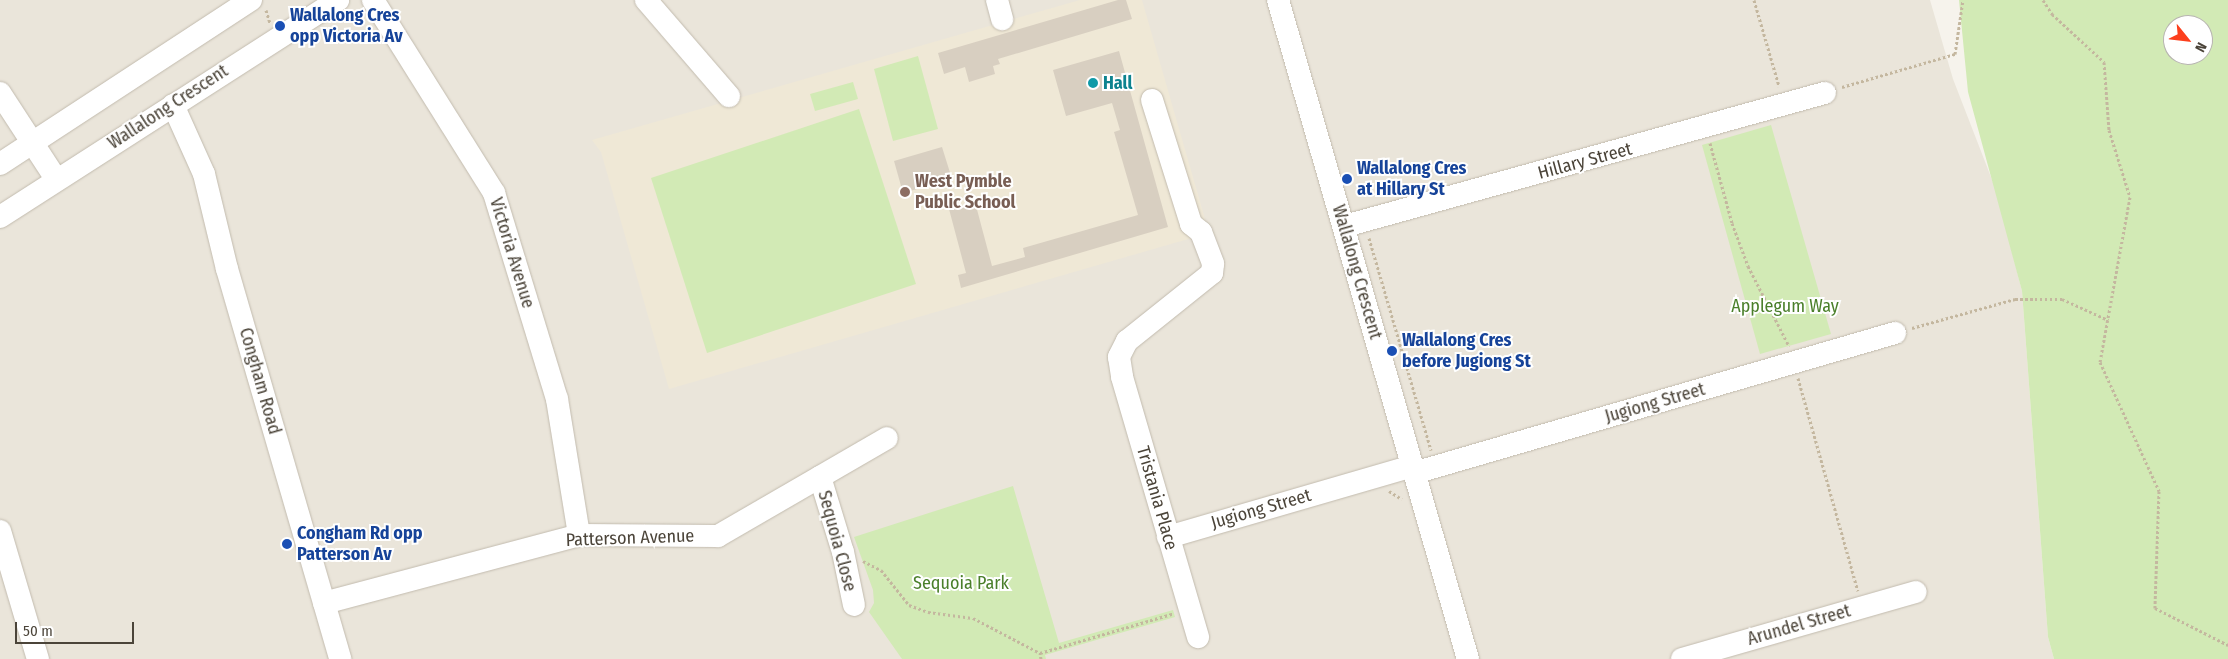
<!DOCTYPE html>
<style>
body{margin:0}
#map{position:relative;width:2228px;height:659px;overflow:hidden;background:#f6f3ec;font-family:"Fira Sans Condensed",sans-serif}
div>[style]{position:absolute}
.residential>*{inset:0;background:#eae5da}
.education>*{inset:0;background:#efe8d6}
.green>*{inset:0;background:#d2eab5}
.building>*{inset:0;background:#d8cfc1}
.path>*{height:3px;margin-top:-1.5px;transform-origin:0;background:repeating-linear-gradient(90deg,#c4b79f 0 2.5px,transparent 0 5px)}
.roads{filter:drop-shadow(0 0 1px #c2bbae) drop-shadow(0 0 1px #c2bbae)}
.minor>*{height:22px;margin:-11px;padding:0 11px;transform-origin:11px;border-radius:11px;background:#fff}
.dots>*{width:14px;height:14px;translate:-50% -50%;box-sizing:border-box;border:2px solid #fff;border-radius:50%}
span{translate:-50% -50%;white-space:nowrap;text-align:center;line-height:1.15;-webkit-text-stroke:4px #fff;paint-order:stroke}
.transit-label{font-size:18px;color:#164399;font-weight:700}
.left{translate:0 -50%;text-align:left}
.culture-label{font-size:18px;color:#0d838f;font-weight:700}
.street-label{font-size:18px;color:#4b4439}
.education-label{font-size:18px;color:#785e54;font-weight:700}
.park-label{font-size:18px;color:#4a7f2a}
.north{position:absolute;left:2163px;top:15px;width:50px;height:50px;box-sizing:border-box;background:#fff;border:1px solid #b7b4b0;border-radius:50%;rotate:119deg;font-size:14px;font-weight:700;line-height:20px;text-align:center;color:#4b4439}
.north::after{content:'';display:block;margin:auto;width:18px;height:22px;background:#fc3f1d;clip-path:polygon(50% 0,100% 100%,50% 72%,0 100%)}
.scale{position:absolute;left:15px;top:622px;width:119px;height:22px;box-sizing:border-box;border:2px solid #4b4439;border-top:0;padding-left:6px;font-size:15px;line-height:18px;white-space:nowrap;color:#4b4439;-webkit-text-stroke:4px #fff;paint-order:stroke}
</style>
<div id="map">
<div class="residential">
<div style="clip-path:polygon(0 0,1930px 0,1953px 79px,1996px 190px,2022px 291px,2048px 637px,2054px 659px,0 659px)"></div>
</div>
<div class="education">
<div style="clip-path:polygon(1080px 0,1142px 0,1209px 233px,669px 389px,601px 152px,592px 140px)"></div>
</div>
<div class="green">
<div style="clip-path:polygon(evenodd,1959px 0,2228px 0,2228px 659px,2054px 659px,2048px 637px,2022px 291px,1968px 92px,1959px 0,2173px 25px,2203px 25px,2203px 55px,2173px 55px,2173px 25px)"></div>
<div style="clip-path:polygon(918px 56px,938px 129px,893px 141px,874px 69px)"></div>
<div style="clip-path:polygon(853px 82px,858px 99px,815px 111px,810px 94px)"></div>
<div style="clip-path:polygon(859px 109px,916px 284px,707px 353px,651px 178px)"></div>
<div style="clip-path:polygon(1771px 125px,1831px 334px,1760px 354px,1702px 145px)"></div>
<div style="clip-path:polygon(1013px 486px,1059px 643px,1173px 610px,1175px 617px,1045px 655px,1046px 659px,902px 659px,869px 612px,874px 603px,873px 590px,854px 537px)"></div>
</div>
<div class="building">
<div style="clip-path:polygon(1118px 0,1126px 0,1132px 19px,998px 59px,1000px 64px,993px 66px,995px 74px,969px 82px,965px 67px,944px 74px,938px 53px)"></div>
<div style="clip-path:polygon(1119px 51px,1168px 227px,961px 288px,958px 275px,966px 273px,949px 209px,975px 202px,992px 266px,1025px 257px,1023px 248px,1138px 215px,1114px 132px,1120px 130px,1112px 103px,1066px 116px,1053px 70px)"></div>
<div style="clip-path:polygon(942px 147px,952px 179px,903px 193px,894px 161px)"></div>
</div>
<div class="path">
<div style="left:1754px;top:0;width:90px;rotate:73.8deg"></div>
<div style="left:2043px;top:0;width:17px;rotate:57deg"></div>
<div style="left:2052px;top:14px;width:71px;rotate:42.7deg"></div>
<div style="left:2104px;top:62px;width:68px;rotate:85.8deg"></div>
<div style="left:2109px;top:130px;width:70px;rotate:72.6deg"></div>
<div style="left:2130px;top:197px;width:168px;rotate:100.3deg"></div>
<div style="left:2100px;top:362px;width:142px;rotate:65.4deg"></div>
<div style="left:2159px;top:491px;width:117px;rotate:92deg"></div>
<div style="left:2155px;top:608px;width:82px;rotate:26.9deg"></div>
<div style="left:266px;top:10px;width:14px;rotate:73deg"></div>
<div style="left:1842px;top:87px;width:118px;rotate:-16.3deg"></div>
<div style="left:1955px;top:54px;width:55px;rotate:-81.6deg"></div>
<div style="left:1710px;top:143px;width:83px;rotate:74.6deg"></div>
<div style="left:1732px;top:223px;width:46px;rotate:69.6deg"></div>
<div style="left:1748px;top:266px;width:90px;rotate:62.9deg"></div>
<div style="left:1369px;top:238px;width:221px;rotate:73.7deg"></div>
<div style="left:1912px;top:328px;width:107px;rotate:-15.7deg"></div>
<div style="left:2015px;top:299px;width:47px"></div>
<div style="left:2062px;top:299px;width:51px;rotate:24.5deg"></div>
<div style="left:1798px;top:378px;width:221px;rotate:74.3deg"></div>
<div style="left:1389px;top:491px;width:15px;rotate:32deg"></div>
<div style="left:863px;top:561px;width:20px;rotate:27deg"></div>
<div style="left:881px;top:570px;width:45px;rotate:51.3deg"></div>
<div style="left:909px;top:605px;width:20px;rotate:20deg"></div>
<div style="left:928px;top:612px;width:45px;rotate:7.6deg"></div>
<div style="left:973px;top:618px;width:76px;rotate:27.6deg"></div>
<div style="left:1041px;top:659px;width:6px;rotate:-99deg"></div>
<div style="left:1040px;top:653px;width:138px;rotate:-16.5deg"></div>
</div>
<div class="roads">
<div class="minor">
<div style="left:373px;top:0;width:228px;rotate:57.9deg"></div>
<div style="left:494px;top:193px;width:215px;rotate:73deg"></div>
<div style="left:557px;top:399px;width:138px;rotate:80.8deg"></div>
<div style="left:646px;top:0;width:127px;rotate:49.2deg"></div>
<div style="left:997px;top:0;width:20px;rotate:75deg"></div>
<div style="left:1278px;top:0;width:686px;rotate:73.92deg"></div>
<div style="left:0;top:93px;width:103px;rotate:56.9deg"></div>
<div style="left:1152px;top:100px;width:130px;rotate:72.5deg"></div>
<div style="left:1191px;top:224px;width:13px;rotate:39deg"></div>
<div style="left:1201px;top:232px;width:34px;rotate:69deg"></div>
<div style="left:1213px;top:264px;width:9px;rotate:96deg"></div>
<div style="left:1212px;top:273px;width:109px;rotate:141.3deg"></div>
<div style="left:1127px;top:341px;width:18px;rotate:117deg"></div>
<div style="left:1119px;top:357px;width:20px;rotate:81deg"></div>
<div style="left:1122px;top:377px;width:271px;rotate:73.7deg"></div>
<div style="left:173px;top:105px;width:76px;rotate:65.8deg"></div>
<div style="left:204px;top:174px;width:98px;rotate:76.4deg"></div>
<div style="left:227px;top:269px;width:406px;rotate:73.8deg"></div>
<div style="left:0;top:164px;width:300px;rotate:-33.2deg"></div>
<div style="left:0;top:217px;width:402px;rotate:-32.7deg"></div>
<div style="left:1345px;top:226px;width:498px;rotate:-15.5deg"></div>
<div style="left:1414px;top:473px;width:501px;rotate:-16.23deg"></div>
<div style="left:820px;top:477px;width:78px;rotate:73deg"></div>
<div style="left:843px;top:552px;width:54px;rotate:78.3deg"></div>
<div style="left:0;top:531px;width:134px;rotate:73.5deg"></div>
<div style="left:1168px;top:537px;width:254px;rotate:-16.2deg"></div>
<div style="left:324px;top:603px;width:264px;rotate:-14.9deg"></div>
<div style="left:579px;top:535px;width:139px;rotate:0.4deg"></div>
<div style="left:718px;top:536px;width:195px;rotate:-30.1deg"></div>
<div style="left:1682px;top:659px;width:243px;rotate:-16deg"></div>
</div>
</div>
<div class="dots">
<div style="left:280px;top:26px;background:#1a4fb4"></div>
<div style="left:1093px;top:83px;background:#0f9aa8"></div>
<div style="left:1347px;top:179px;background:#1a4fb4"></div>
<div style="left:905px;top:192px;background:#8d6e63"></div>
<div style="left:1392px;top:351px;background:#1a4fb4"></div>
<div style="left:287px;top:544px;background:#1a4fb4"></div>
</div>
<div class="transit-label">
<span class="left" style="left:290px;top:26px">Wallalong Cres<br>opp Victoria Av</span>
<span class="left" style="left:1357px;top:179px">Wallalong Cres<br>at Hillary St</span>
<span class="left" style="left:1402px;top:351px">Wallalong Cres<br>before Jugiong St</span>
<span class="left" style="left:297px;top:544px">Congham Rd opp<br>Patterson Av</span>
</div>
<div class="culture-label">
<span class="left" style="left:1103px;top:83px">Hall</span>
</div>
<div class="street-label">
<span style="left:168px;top:107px;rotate:-33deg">Wallalong Crescent</span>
<span style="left:1585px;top:161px;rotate:-15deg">Hillary Street</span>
<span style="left:512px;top:253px;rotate:73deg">Victoria Avenue</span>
<span style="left:1357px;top:272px;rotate:74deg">Wallalong Crescent</span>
<span style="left:260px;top:381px;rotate:74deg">Congham Road</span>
<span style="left:1655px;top:403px;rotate:-16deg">Jugiong Street</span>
<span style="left:1157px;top:498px;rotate:74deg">Tristania Place</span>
<span style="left:1261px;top:509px;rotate:-16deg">Jugiong Street</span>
<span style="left:630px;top:538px;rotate:-2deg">Patterson Avenue</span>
<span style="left:837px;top:541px;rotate:75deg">Sequoia Close</span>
<span style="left:1799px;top:625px;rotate:-16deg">Arundel Street</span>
</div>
<div class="education-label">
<span class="left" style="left:915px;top:192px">West Pymble<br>Public School</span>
</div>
<div class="park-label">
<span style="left:1785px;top:306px">Applegum Way</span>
<span style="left:961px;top:583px">Sequoia Park</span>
</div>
<div class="north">N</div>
<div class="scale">50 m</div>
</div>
